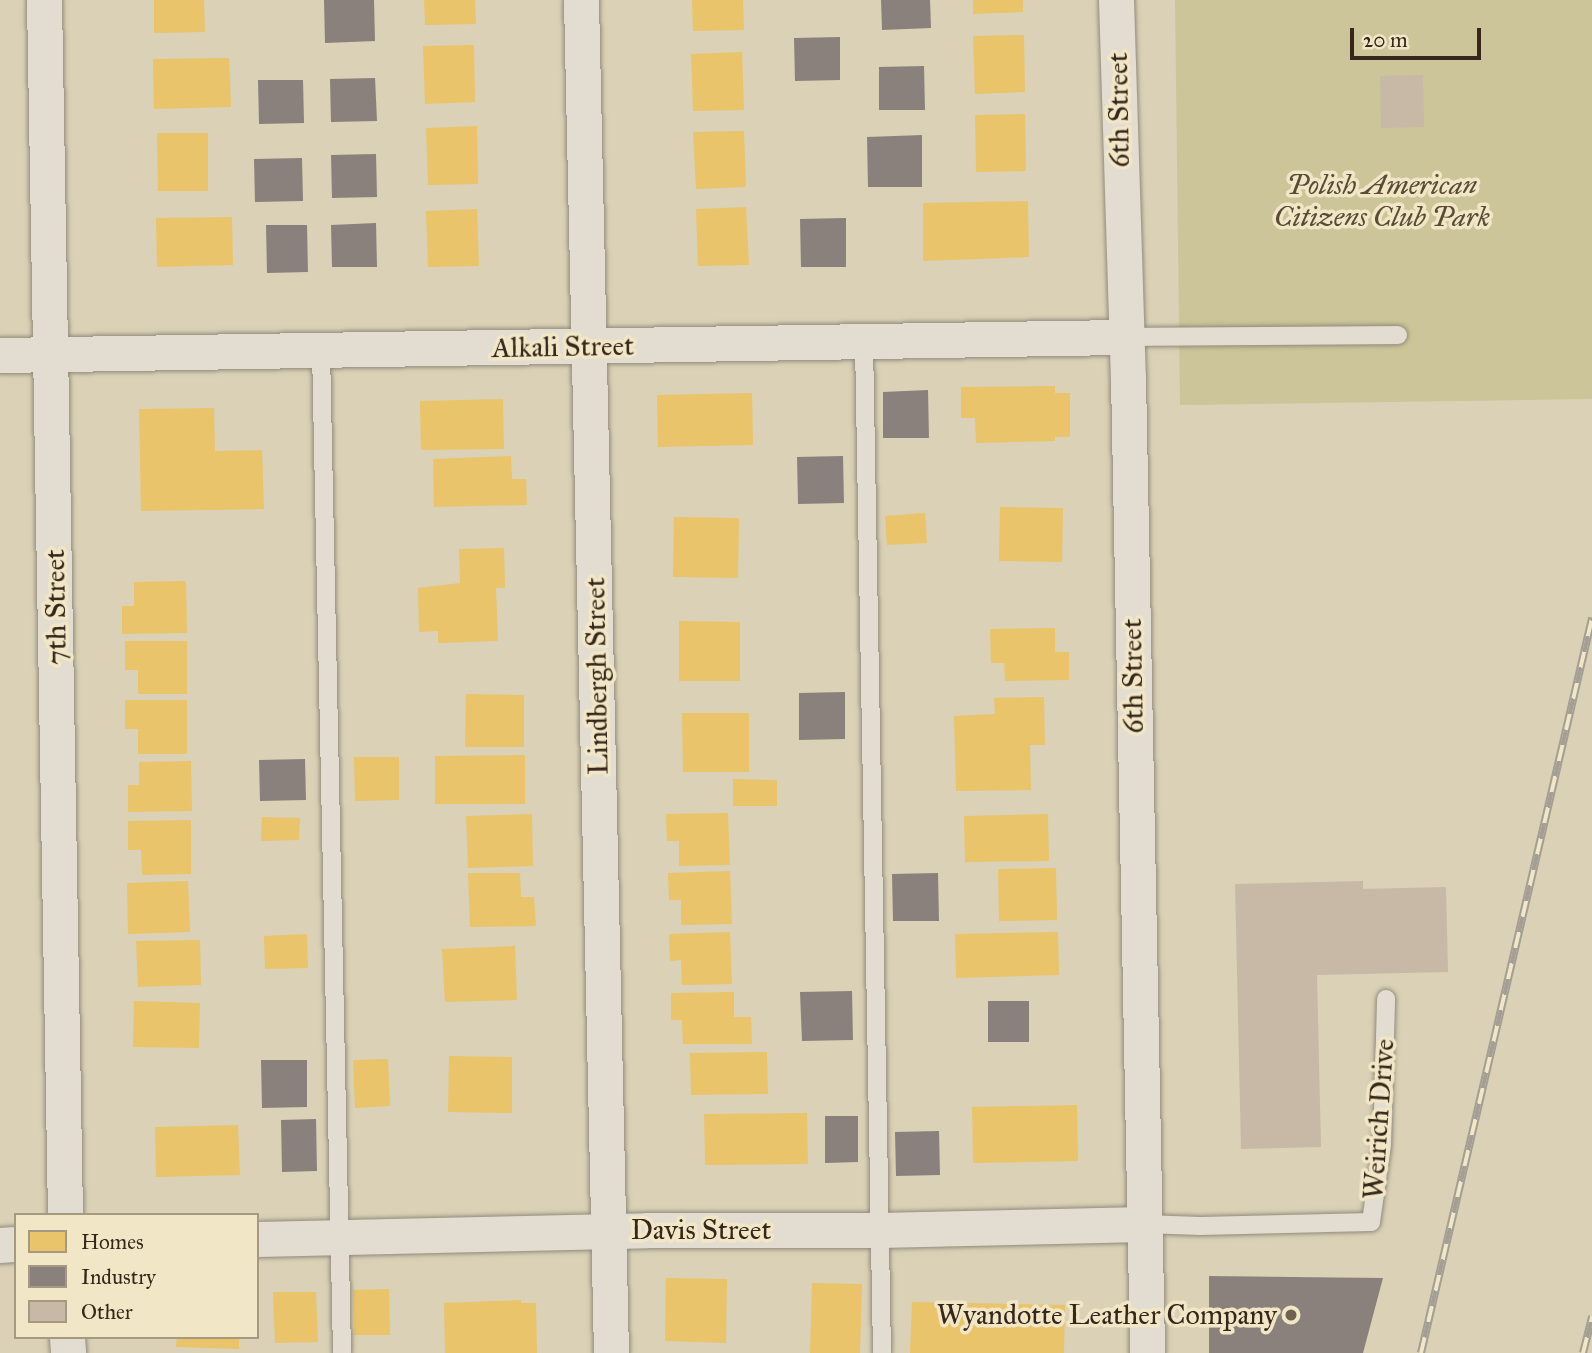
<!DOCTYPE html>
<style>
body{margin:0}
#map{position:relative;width:1592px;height:1353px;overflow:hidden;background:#dad1b6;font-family:"IM FELL Great Primer",serif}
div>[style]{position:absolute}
.green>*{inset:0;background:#cbc599}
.homes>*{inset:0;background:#e9c46a}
.industry>*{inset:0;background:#8a817c}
.building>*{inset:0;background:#c7b9a5}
.roads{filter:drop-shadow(0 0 2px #928b7b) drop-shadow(0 0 2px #928b7b)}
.service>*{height:18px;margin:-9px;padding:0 9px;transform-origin:9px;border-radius:9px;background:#e2ddd0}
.minor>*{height:35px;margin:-17.5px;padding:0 17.5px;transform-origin:17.5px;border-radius:17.5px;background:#e2ddd0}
.rail>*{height:8px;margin-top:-4px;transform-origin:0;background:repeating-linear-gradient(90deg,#f1e6c6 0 16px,#a49f94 0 32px);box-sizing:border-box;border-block:2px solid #a49f94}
.dots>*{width:19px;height:19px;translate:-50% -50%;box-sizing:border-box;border:4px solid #f1e6c6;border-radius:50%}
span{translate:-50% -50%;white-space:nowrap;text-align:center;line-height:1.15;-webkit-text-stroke:7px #f1e6c6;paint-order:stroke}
.street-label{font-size:28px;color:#36261b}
.park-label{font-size:28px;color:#584c35;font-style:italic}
.poi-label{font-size:28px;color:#36261b}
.right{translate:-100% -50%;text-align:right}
.legend{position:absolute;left:14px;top:1213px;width:245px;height:126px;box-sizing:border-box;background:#f1e6c6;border:2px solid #a69982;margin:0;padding:9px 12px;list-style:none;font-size:21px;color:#36261b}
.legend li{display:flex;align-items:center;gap:14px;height:35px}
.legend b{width:35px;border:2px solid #a69982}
.scale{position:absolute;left:1350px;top:28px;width:131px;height:32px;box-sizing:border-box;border:4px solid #36261b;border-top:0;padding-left:9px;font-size:21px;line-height:24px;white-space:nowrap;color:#36261b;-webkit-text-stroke:5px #f1e6c6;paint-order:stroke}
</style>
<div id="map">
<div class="green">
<div style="clip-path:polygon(1175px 0,1592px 0,1592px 399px,1180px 405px)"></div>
</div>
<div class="homes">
<div style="clip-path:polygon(154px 0,204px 0,205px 32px,154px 33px)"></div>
<div style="clip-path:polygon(424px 0,475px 0,476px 24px,425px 25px)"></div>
<div style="clip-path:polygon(692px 0,743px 0,744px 30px,693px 31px)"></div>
<div style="clip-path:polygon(973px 0,1023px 0,1023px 12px,973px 14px)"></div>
<div style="clip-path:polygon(1024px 35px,1025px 92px,975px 94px,973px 36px)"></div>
<div style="clip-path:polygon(474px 45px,475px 102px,425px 104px,423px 46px)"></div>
<div style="clip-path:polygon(742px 52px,744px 110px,693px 111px,691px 54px)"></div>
<div style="clip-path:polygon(229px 58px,231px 107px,154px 109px,153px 59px)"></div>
<div style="clip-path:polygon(1025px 114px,1026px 171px,976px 172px,975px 115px)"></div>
<div style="clip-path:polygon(477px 126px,478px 184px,428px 185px,426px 128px)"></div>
<div style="clip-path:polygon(744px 131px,746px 187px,696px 189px,693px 132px)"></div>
<div style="clip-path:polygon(157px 133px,208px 133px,208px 191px,158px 191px)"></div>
<div style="clip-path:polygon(1028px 201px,1029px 257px,923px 261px,923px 203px)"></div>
<div style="clip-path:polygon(746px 207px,749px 265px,698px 266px,696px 209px)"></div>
<div style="clip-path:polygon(477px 209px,479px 266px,428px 267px,426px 211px)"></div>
<div style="clip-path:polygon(232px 217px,233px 265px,157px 267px,156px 218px)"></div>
<div style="clip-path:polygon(1055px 386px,1055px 393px,1070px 393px,1070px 437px,1055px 437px,1055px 441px,976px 443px,975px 418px,961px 418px,961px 387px)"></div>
<div style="clip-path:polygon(752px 393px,753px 445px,658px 447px,657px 395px)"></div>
<div style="clip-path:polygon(503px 399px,504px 449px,421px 450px,420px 401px)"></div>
<div style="clip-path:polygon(214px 408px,215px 451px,262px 450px,264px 509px,141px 511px,139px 409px)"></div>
<div style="clip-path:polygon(511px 456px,512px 479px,526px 479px,527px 505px,434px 507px,433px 459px)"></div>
<div style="clip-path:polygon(1000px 507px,1063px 508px,1062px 562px,999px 561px)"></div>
<div style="clip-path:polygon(925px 513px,927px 543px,887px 545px,885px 516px)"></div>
<div style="clip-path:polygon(674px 517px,739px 518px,738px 578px,673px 577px)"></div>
<div style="clip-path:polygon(504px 548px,505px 588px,496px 588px,498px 641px,438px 643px,438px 631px,419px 632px,418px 588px,460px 583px,459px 549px)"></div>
<div style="clip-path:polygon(186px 581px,187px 633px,122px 634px,122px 606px,134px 606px,134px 582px)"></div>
<div style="clip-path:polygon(679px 621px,740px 622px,740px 681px,679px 681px)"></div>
<div style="clip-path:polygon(1055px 628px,1055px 652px,1069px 652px,1069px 680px,1005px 681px,1004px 663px,991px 663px,990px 629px)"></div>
<div style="clip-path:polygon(125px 641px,187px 641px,187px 694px,138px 694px,138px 670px,125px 670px)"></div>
<div style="clip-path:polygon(466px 694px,524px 695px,524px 747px,465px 747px)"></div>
<div style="clip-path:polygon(1044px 697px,1045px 745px,1030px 745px,1031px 790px,956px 791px,954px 716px,995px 714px,994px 698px)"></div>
<div style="clip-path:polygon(125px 700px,187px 700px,187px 754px,138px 754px,138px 729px,125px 729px)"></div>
<div style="clip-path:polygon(682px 713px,749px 713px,749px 772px,683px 772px)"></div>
<div style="clip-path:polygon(525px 755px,525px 804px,435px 804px,435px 756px)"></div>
<div style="clip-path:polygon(354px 757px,399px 757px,399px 800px,355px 801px)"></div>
<div style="clip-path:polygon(191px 761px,192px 811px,128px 812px,128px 785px,139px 785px,139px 762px)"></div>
<div style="clip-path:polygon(733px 779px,777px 780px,777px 806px,733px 806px)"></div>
<div style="clip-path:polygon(728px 813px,730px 865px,679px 866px,679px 841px,667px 841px,666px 814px)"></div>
<div style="clip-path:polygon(532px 814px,533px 866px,468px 868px,466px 816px)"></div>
<div style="clip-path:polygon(1048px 814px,1049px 861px,965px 862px,964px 816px)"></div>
<div style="clip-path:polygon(262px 817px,300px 818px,299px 840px,261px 841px)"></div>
<div style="clip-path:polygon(191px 820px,191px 874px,142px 875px,141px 850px,128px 850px,128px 821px)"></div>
<div style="clip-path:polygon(1056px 868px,1057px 920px,999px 921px,998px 869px)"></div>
<div style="clip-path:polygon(730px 871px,732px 924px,681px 925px,681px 900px,669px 900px,668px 873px)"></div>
<div style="clip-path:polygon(468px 873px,520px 873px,521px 897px,534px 897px,536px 926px,470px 927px)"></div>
<div style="clip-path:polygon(188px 881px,190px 932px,128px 934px,127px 883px)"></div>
<div style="clip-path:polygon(730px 932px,732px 984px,682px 985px,681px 960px,670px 961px,669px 934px)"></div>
<div style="clip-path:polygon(1058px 932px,1059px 975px,956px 978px,955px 934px)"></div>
<div style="clip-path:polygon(307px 934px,308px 968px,265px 969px,264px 936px)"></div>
<div style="clip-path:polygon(200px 940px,201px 985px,138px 987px,136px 941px)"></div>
<div style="clip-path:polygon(515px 946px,517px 1000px,445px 1002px,442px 949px)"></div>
<div style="clip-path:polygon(734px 992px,734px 1017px,751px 1017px,752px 1044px,683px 1044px,682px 1020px,671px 1020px,671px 993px)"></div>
<div style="clip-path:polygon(134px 1001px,200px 1003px,199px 1048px,133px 1047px)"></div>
<div style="clip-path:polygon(767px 1052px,768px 1094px,691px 1095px,690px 1053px)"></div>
<div style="clip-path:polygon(449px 1056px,512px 1057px,512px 1113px,448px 1112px)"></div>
<div style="clip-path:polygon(388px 1059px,390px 1106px,355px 1108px,353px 1060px)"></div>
<div style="clip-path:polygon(1077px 1105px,1078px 1161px,973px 1163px,972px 1107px)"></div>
<div style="clip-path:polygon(807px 1113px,808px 1164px,705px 1165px,704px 1114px)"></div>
<div style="clip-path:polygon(238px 1125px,240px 1175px,156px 1177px,155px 1127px)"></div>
<div style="clip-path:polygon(666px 1278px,727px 1279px,726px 1343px,665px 1341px)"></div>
<div style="clip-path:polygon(812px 1283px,862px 1284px,860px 1353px,810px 1353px)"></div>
<div style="clip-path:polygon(389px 1289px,390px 1335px,354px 1335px,353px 1290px)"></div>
<div style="clip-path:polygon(273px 1292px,316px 1292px,318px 1342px,275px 1343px)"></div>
<div style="clip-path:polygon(521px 1300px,521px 1303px,536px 1303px,537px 1353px,445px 1353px,444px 1303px)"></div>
<div style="clip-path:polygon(912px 1302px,1065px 1305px,1064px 1353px,910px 1353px)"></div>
<div style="clip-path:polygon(177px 1337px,239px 1337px,239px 1349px,176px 1347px)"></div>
</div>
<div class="industry">
<div style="clip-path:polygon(324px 0,374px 0,375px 41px,325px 43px)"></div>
<div style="clip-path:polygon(881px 0,930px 0,931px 28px,882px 30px)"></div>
<div style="clip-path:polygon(840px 37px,840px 80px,795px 81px,794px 38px)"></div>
<div style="clip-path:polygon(924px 66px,925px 110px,879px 110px,879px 67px)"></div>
<div style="clip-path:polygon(375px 78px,377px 121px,331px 122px,330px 79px)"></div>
<div style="clip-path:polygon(258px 80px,303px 80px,304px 123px,259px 124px)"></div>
<div style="clip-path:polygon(922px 135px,922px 187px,868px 187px,867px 137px)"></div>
<div style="clip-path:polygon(376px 154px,377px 197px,332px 198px,331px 155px)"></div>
<div style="clip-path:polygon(302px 158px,303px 201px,255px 202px,254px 159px)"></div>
<div style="clip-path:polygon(846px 218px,846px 267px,801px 267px,800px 219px)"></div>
<div style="clip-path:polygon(376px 223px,377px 267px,332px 267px,331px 225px)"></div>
<div style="clip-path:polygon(266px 225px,307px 225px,308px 272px,267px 273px)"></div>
<div style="clip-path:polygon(928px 390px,929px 438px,883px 438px,883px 392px)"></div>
<div style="clip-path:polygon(843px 456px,844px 503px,798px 504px,797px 457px)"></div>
<div style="clip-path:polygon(845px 692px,845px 739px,799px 740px,799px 693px)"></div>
<div style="clip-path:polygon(305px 759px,306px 800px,260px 801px,259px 760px)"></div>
<div style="clip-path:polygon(938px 873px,939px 921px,893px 921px,892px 874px)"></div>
<div style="clip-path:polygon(852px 991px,853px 1040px,802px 1041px,800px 992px)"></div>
<div style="clip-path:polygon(988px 1001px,1029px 1001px,1029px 1042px,988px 1042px)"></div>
<div style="clip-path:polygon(261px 1060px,307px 1060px,307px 1107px,262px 1108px)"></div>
<div style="clip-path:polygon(825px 1116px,858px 1116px,858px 1162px,825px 1163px)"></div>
<div style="clip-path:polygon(316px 1119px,317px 1171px,282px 1172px,281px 1120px)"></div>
<div style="clip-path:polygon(939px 1131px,940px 1175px,896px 1176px,895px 1132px)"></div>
<div style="clip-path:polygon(1209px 1276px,1383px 1278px,1363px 1353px,1209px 1353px)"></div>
</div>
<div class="building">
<div style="clip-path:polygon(1423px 75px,1424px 127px,1381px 128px,1380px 76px)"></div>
<div style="clip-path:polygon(1363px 881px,1363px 889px,1446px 887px,1448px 972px,1317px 975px,1321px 1147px,1241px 1149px,1235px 884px)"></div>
</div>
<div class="roads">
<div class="service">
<div style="left:1126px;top:337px;width:272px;rotate:-0.4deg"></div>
<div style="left:864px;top:342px;width:1011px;rotate:88.98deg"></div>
<div style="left:321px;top:350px;width:1003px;rotate:88.8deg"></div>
<div style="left:1144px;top:1224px;width:56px;rotate:2deg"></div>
<div style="left:1200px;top:1226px;width:171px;rotate:-1.3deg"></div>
<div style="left:1371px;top:1222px;width:78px;rotate:-81.9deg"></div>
<div style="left:1382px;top:1145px;width:146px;rotate:-88.4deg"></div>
</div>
<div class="minor">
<div style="left:44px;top:0;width:1215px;rotate:89.01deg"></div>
<div style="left:581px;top:0;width:1353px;rotate:88.73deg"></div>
<div style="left:1116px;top:0;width:377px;rotate:88.2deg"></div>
<div style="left:1128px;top:377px;width:976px;rotate:88.88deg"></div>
<div style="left:0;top:355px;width:1126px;rotate:-0.92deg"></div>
<div style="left:257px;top:1239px;width:390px;rotate:-1.3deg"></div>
<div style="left:647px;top:1230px;width:232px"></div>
<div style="left:879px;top:1230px;width:265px;rotate:-1.3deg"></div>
<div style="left:0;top:1245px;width:16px;rotate:-4deg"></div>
<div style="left:67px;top:1337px;width:16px;rotate:86deg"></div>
</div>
</div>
<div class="rail">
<div style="left:1421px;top:1353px;width:755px;rotate:-76.9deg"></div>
<div style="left:1583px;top:1353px;width:38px;rotate:-76deg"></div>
</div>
<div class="dots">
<div style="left:1291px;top:1315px;background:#6f6251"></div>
</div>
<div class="street-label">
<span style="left:1119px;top:110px;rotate:-91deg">6th Street</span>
<span style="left:563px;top:347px;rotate:-1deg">Alkali Street</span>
<span style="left:56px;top:607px;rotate:-91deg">7th Street</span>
<span style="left:597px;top:676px;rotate:-91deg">Lindbergh Street</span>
<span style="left:1133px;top:676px;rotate:-91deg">6th Street</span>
<span style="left:1379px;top:1119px;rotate:-86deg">Weirich Drive</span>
<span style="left:701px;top:1230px">Davis Street</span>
</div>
<div class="park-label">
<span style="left:1382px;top:201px">Polish American<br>Citizens Club Park</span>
</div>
<div class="poi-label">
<span class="right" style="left:1277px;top:1315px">Wyandotte Leather Company</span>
</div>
<ul class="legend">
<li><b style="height:19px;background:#e9c46a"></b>Homes</li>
<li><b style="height:19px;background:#8a817c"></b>Industry</li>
<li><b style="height:19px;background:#c7b9a5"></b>Other</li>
</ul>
<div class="scale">20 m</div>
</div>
